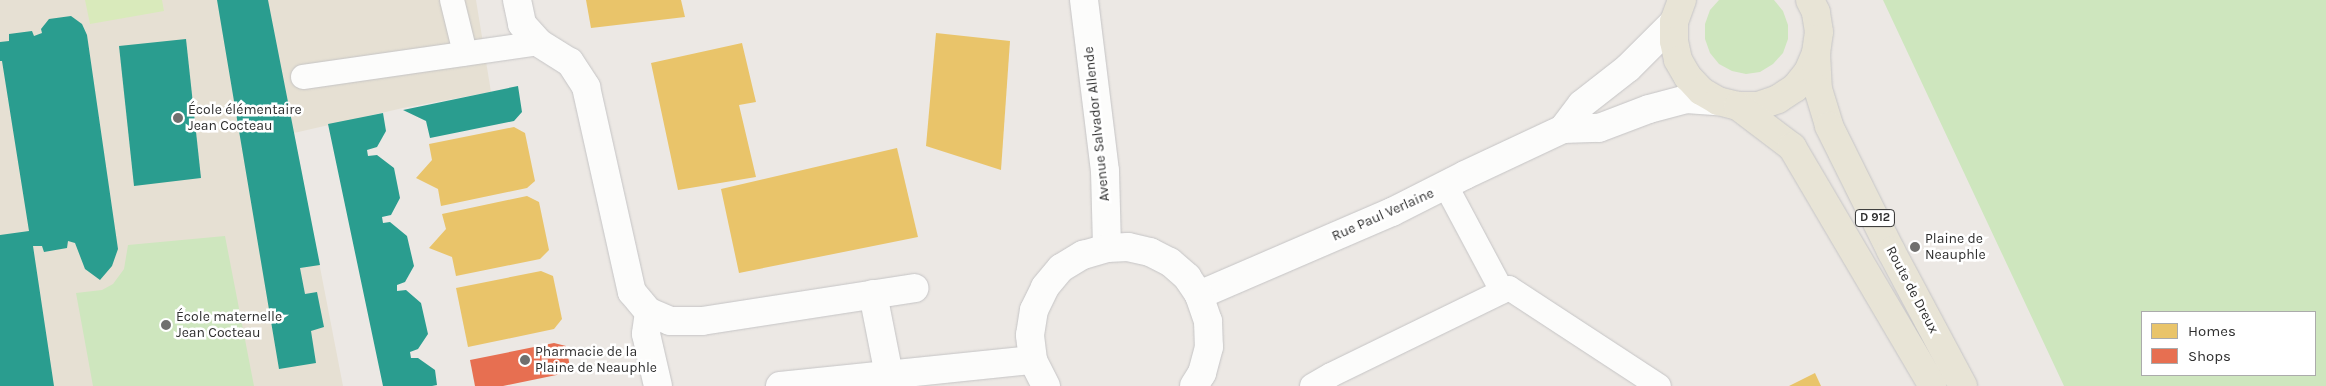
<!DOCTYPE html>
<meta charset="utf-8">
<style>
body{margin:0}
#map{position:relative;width:2326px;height:386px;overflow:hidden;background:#ece8e4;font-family:Karla,sans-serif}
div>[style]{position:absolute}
.education>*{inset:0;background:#e6e0d3}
.green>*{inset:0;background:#cee6be}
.pitch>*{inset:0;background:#d9eabb}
.homes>*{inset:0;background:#e9c46a}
.shops>*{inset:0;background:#e76f51}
.schools>*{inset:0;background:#2a9d8f}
.roads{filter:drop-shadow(0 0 1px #c5c4c5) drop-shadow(0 0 1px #c5c4c5)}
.lane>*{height:24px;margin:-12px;padding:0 12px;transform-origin:12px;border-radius:12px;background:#fcfcfb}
.street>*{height:28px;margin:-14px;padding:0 14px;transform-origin:14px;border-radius:14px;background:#fcfcfb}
.secondary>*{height:28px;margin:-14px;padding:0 14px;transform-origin:14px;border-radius:14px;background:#fcfcfb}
.primary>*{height:28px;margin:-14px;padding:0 14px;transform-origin:14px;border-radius:14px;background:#e8e4d6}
.dots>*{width:14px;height:14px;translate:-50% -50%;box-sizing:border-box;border:2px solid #fff;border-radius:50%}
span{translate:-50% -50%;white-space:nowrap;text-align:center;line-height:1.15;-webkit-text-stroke:5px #fff;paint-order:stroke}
.shield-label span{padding:1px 4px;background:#fff;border:1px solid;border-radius:4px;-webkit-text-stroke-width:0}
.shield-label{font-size:12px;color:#2e2e2e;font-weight:700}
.poi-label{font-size:14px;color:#2e2e2e}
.left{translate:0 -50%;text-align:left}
.street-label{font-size:14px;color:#2e2e2e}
.legend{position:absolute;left:2141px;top:311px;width:175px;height:65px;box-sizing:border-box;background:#fff;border:1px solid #ababab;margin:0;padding:6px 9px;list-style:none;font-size:15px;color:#2e2e2e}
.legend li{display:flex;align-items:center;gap:10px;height:25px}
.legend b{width:25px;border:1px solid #ababab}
</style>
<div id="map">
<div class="education">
<div style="clip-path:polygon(0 0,476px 0,491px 92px,403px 108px,294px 133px,343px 386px,0 386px)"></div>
</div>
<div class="green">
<div style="clip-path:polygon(1719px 0,1774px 0,1783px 11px,1788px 25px,1788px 39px,1783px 53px,1773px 64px,1760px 72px,1746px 74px,1732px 71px,1719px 64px,1710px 53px,1705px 39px,1705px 24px,1710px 10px)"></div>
<div style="clip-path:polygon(evenodd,1883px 0,2326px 0,2326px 386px,2064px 386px,1883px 0,2315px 312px,2315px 375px,2142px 375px,2142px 312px,2315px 312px)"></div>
<div style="clip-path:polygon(225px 236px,254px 386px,93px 386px,76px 293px,102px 290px,113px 284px,124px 269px,128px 245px)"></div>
</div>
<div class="pitch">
<div style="clip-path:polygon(85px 0,162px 0,164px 11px,90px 24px)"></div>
</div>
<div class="homes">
<div style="clip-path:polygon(586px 0,681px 0,685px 17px,591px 28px)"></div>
<div style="clip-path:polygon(936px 33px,1010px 41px,1001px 170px,926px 146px)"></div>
<div style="clip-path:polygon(742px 43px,756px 102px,739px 105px,756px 177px,678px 190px,651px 63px)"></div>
<div style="clip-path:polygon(514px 127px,525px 133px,535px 181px,527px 188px,441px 206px,438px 189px,416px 178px,432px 160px,429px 144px)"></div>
<div style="clip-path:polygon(897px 148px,918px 237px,739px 273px,721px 189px)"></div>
<div style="clip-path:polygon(527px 196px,539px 202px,549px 250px,540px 259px,456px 276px,452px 257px,429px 248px,446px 229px,442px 214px)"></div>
<div style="clip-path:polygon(541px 271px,553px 276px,562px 319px,554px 329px,468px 347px,456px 288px)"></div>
<div style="clip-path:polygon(1815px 373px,1821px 386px,1789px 386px)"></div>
</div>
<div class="shops">
<div style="clip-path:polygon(554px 343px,566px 346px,571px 372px,503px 386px,475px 386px,470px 360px)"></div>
</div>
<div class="schools">
<div style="clip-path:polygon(217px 0,268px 0,320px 265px,300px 268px,305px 294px,317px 292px,324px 327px,311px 331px,316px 363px,279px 369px)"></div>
<div style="clip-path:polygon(71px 16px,82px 24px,87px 35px,118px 249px,112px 266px,100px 280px,85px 269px,75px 243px,68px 241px,67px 248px,44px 252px,42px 246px,33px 246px,54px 386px,0 386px,0 235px,29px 231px,2px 61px,0 61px,0 42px,9px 41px,9px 34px,32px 31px,34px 36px,42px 33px,41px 29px,49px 19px)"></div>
<div style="clip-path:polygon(186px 39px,201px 178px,134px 186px,119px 46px)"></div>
<div style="clip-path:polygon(518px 86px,522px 112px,514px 121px,430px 138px,426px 121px,403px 110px)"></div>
<div style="clip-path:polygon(383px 113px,386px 131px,377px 147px,367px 150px,368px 156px,377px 155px,394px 168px,400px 198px,391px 215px,382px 217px,383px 223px,390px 222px,407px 236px,414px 266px,405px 282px,397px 285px,397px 291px,406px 290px,421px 303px,428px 334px,418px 349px,410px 352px,411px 358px,418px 358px,435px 370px,437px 385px,432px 386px,383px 386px,328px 124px)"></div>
</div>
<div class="roads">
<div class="lane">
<div style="left:452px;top:0;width:55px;rotate:76.2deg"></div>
<div style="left:303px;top:77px;width:238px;rotate:-8.2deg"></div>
<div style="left:1446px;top:186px;width:119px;rotate:61.9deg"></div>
<div style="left:1312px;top:386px;width:22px;rotate:-30deg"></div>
<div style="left:1331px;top:375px;width:198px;rotate:-26deg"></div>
<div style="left:1509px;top:288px;width:179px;rotate:33.2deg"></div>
</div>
<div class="street">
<div style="left:517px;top:0;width:25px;rotate:78deg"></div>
<div style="left:522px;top:24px;width:25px;rotate:48deg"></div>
<div style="left:539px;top:43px;width:36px;rotate:32deg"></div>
<div style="left:570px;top:62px;width:30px;rotate:57deg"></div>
<div style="left:586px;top:87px;width:210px;rotate:77.4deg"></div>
<div style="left:632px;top:292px;width:26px;rotate:50deg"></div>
<div style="left:649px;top:312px;width:23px;rotate:23deg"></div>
<div style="left:670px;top:321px;width:32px"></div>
<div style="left:702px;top:321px;width:215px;rotate:-8.8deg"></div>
<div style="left:873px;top:294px;width:83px;rotate:78.8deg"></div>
<div style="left:649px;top:312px;width:22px;rotate:98deg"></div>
<div style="left:646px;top:334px;width:53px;rotate:77deg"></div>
<div style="left:780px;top:386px;width:254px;rotate:-5.9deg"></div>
</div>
<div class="secondary">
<div style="left:1084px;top:0;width:172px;rotate:83deg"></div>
<div style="left:1105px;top:171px;width:77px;rotate:88.5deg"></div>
<div style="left:1563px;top:129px;width:31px;rotate:-53deg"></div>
<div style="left:1582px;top:104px;width:58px;rotate:-38deg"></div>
<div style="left:1628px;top:68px;width:65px;rotate:-45deg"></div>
<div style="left:1199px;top:295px;width:210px;rotate:-23.3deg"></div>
<div style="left:1392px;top:212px;width:82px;rotate:-26.9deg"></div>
<div style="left:1465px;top:175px;width:108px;rotate:-25.1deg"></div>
<div style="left:1563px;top:129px;width:36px;rotate:-2deg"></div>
<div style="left:1599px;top:128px;width:53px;rotate:-20.8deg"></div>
<div style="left:1649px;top:109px;width:38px;rotate:-15deg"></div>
<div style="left:1686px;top:99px;width:32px;rotate:4deg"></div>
<div style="left:1046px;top:386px;width:29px;rotate:-117deg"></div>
<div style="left:1033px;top:360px;width:25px;rotate:-97deg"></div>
<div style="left:1030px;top:335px;width:25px;rotate:-81deg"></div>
<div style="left:1034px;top:310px;width:25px;rotate:-64deg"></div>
<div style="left:1045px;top:287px;width:25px;rotate:-50deg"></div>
<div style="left:1061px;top:268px;width:26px;rotate:-31deg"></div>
<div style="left:1083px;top:255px;width:25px;rotate:-16deg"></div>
<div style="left:1107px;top:248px;width:21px;rotate:-3deg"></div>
<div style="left:1128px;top:247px;width:23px;rotate:13deg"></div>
<div style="left:1150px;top:252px;width:22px;rotate:27deg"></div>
<div style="left:1170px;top:262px;width:23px;rotate:41deg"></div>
<div style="left:1187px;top:277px;width:22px;rotate:56deg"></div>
<div style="left:1199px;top:295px;width:28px;rotate:71deg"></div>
<div style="left:1208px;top:321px;width:26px;rotate:88deg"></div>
<div style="left:1209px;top:347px;width:27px;rotate:105deg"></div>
<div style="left:1202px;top:373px;width:15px;rotate:122deg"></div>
</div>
<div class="primary">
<div style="left:1682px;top:0;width:23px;rotate:110deg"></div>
<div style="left:1674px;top:22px;width:19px;rotate:90deg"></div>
<div style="left:1674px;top:41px;width:19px;rotate:78deg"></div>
<div style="left:1678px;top:60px;width:20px;rotate:60deg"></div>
<div style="left:1688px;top:77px;width:19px;rotate:47deg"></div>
<div style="left:1701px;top:91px;width:20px;rotate:30deg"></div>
<div style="left:1718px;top:101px;width:21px;rotate:14deg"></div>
<div style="left:1738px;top:106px;width:20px"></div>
<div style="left:1758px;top:106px;width:21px;rotate:-19deg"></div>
<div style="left:1778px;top:99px;width:20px;rotate:-33deg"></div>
<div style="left:1795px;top:88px;width:21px;rotate:-51deg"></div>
<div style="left:1808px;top:72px;width:21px;rotate:-67deg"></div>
<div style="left:1816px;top:53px;width:21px;rotate:-82deg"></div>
<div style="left:1819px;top:32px;width:20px;rotate:-99deg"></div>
<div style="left:1816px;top:12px;width:13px;rotate:-117deg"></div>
<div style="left:1816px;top:53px;width:36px;rotate:87deg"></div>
<div style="left:1818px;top:89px;width:39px;rotate:73deg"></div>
<div style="left:1829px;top:126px;width:140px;rotate:63.6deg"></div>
<div style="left:1891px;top:251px;width:153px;rotate:61.9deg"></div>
<div style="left:1738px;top:106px;width:68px;rotate:37.2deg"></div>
<div style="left:1792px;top:147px;width:277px;rotate:59.5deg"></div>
</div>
</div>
<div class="dots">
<div style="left:178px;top:118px;background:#706f6e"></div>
<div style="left:1915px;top:247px;background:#706f6e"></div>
<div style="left:166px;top:325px;background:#706f6e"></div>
<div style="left:525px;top:360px;background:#706f6e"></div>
</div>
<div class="shield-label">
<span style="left:1875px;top:218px">D 912</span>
</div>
<div class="poi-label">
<span class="left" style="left:188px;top:118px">École élémentaire<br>Jean Cocteau</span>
<span class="left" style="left:1925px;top:247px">Plaine de<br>Neauphle</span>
<span class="left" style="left:176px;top:325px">École maternelle<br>Jean Cocteau</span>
<span class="left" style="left:535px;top:360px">Pharmacie de la<br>Plaine de Neauphle</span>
</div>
<div class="street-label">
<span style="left:1097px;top:124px;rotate:-96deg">Avenue Salvador Allende</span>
<span style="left:1383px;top:215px;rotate:-24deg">Rue Paul Verlaine</span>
<span style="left:1912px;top:290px;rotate:62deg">Route de Dreux</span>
</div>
<ul class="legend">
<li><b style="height:14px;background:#e9c46a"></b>Homes</li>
<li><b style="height:14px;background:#e76f51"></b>Shops</li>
</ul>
</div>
